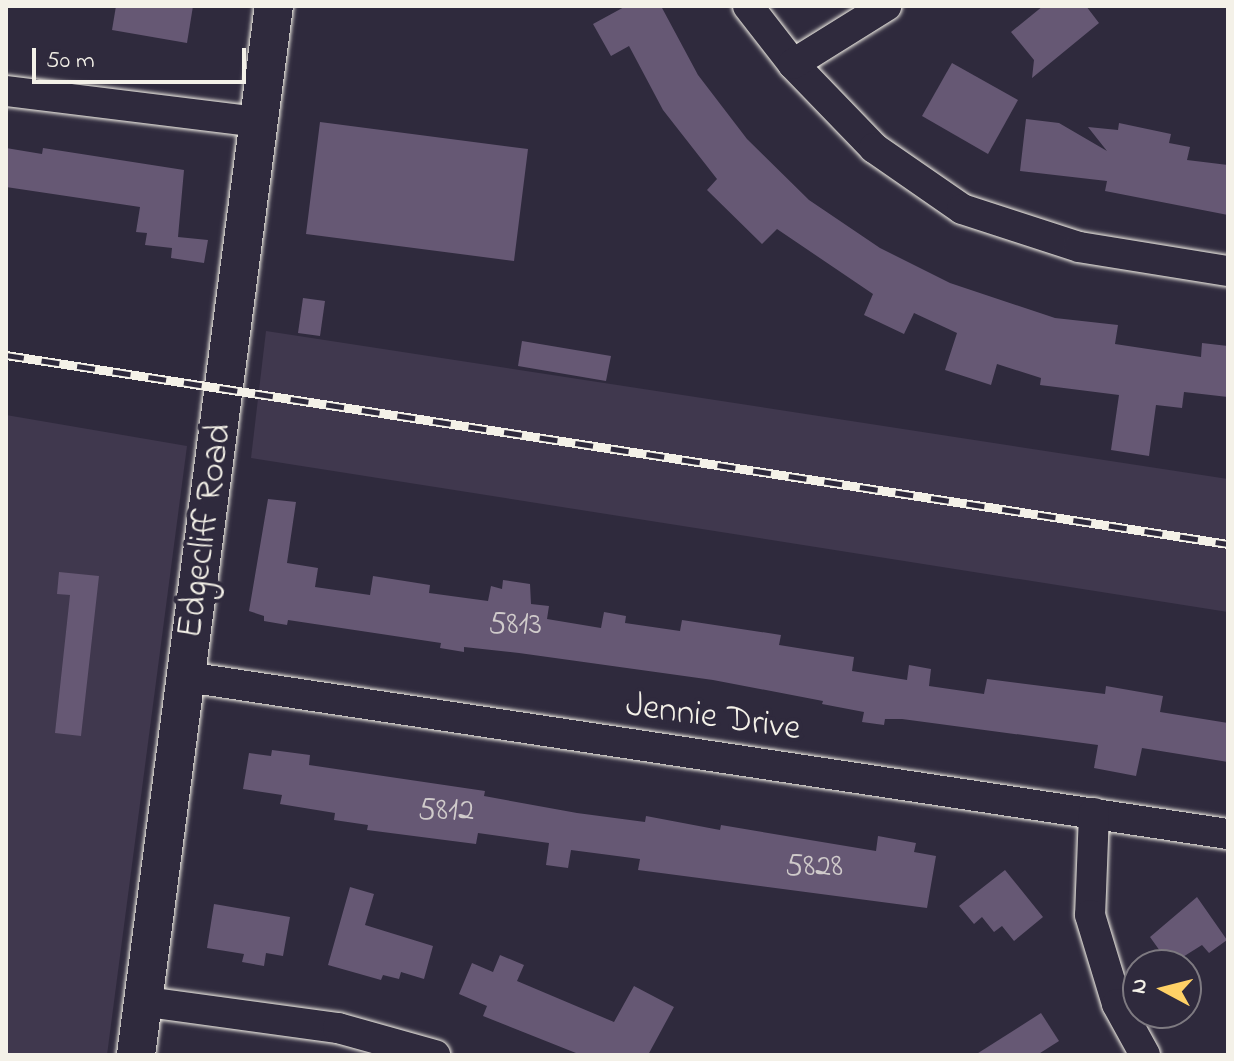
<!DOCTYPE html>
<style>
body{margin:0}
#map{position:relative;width:1234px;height:1061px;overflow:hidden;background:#2f2a3d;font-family:"Indie Flower",sans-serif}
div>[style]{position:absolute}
.built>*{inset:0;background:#40384e}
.building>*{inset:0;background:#665874}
.roads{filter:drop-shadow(0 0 2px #f4f1e8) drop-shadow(0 0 2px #f4f1e8)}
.minor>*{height:30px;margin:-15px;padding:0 15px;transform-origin:15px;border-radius:15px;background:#2f2a3d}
.tertiary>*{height:38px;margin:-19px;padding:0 19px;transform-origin:19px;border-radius:19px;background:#2f2a3d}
.rail>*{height:9px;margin-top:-4.5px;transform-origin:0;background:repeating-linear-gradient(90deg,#2f2a3d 0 18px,#f4f1e8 0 36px);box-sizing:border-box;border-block:2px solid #f4f1e8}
span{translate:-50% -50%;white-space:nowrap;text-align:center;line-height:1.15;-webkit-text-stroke:8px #2f2a3d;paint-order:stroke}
.number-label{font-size:32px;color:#d0cbcb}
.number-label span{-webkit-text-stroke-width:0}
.street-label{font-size:36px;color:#f4f1e8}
.frame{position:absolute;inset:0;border:8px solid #f4f1e8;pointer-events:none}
.north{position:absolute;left:1122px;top:949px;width:80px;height:80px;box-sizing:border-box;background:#2f2a3d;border:2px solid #7e7a81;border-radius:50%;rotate:277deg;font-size:22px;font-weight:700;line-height:32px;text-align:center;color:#f4f1e8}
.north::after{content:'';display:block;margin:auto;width:28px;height:36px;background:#ffd166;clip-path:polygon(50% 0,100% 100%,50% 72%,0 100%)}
.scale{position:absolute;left:32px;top:48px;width:214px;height:36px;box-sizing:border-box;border:4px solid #f4f1e8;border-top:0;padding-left:10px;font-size:24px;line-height:28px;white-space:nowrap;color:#f4f1e8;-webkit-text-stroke:6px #2f2a3d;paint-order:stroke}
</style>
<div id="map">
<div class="built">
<div style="clip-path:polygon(266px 331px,1228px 479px,1228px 612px,251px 458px)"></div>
<div style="clip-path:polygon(6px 415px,187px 446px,107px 1055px,6px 1055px)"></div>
</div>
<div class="building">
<div style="clip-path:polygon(116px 6px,193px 6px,187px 43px,112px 30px)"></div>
<div style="clip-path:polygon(626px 6px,661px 6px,698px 75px,747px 139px,809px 200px,880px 248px,950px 283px,1055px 318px,1118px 325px,1115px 344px,1201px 357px,1202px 343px,1228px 346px,1228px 397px,1184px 392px,1182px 408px,1156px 405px,1149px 456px,1111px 450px,1119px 395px,1040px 385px,1041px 378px,997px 364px,991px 385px,945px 370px,957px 333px,914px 313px,904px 334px,864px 315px,873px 294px,777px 229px,762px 244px,707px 190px,717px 179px,663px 110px,629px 46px,611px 56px,593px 24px)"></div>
<div style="clip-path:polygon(1043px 6px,1086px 6px,1099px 23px,1032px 78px,1034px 60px,1011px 32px)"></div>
<div style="clip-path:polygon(952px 63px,1018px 100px,988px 154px,922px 116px)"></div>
<div style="clip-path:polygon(1026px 119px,1059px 123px,1107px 151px,1088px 127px,1118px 130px,1119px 123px,1171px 134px,1169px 143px,1190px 147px,1187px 160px,1228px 165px,1228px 215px,1105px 191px,1107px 181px,1020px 171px)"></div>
<div style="clip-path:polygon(320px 122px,528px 149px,514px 261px,306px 234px)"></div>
<div style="clip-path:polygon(6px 148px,42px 154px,43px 148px,184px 170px,178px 237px,208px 240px,204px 263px,171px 258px,172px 248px,145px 245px,147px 233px,136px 232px,140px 207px,6px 187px)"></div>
<div style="clip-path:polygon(303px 298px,325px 301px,320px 336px,298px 333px)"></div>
<div style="clip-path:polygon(522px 341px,611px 356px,606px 381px,518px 366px)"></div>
<div style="clip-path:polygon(268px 499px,296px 502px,287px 563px,318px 568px,315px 587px,370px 595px,373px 576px,430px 585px,429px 593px,488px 601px,491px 586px,502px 589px,503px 580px,530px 584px,531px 604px,549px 606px,547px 619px,601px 628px,604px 612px,626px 616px,625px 623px,680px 631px,682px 620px,781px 635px,779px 645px,854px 657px,852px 671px,907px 680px,909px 665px,931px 669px,929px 686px,984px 694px,987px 679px,1105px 694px,1106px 686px,1163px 696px,1160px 712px,1228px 723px,1228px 762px,1142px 748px,1136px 776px,1094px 768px,1098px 745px,902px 719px,885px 719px,884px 725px,862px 722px,864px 712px,822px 704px,823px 701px,713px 680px,519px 653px,464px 647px,464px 652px,440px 648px,441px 643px,288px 620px,287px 625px,264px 621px,264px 616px,249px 611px)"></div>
<div style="clip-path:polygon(59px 572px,99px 576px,81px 736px,55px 733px,70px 595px,57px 594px)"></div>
<div style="clip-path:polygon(272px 750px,310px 755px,309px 765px,485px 791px,484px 796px,577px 813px,645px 822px,646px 816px,720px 830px,721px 825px,876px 851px,878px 836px,916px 843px,914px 852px,936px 856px,927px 908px,638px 870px,640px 859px,571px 850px,568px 868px,546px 865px,549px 843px,478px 833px,476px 844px,367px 830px,368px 825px,334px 820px,335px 813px,280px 804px,282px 795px,243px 789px,249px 753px,271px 756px)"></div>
<div style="clip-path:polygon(1005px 870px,1043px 917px,1014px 941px,1002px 926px,994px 932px,982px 917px,974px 924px,959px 906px)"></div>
<div style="clip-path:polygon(350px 887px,374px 894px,365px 925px,433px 946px,424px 979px,401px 972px,399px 979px,383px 975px,381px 980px,328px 965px)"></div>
<div style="clip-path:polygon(1197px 897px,1227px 940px,1209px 953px,1202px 945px,1170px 965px,1150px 937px)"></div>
<div style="clip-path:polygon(214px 904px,290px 917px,283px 956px,266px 953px,264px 966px,242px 962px,244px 954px,207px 948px)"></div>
<div style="clip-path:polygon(500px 955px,524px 965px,517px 981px,614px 1022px,634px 986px,674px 1007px,648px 1055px,581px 1055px,483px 1016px,487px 1006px,459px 994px,472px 963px,493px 972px)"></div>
<div style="clip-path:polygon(1041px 1013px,1059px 1041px,1037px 1055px,975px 1055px)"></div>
</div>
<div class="roads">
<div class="minor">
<div style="left:748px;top:6px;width:73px;rotate:52.2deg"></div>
<div style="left:793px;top:64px;width:117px;rotate:46deg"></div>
<div style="left:874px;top:148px;width:107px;rotate:34.7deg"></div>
<div style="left:962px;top:209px;width:123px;rotate:18deg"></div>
<div style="left:1079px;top:247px;width:151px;rotate:9.2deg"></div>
<div style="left:793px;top:64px;width:110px;rotate:-31.9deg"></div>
<div style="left:6px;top:91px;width:254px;rotate:7deg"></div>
<div style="left:187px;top:677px;width:1053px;rotate:8.58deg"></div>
<div style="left:1094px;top:813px;width:102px;rotate:92.2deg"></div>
<div style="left:1090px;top:915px;width:93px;rotate:73.1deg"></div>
<div style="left:1117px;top:1004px;width:58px;rotate:61.2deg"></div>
<div style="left:147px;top:1002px;width:193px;rotate:7.8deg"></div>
<div style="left:338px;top:1028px;width:101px;rotate:15.6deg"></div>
</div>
<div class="tertiary">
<div style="left:136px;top:1055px;width:1058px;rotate:-82.51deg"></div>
</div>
</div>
<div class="rail">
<div style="left:6px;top:355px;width:1237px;rotate:8.79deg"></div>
</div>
<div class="number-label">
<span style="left:515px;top:626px">5813</span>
<span style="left:446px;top:812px">5812</span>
<span style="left:814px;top:868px">5828</span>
</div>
<div class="street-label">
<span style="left:206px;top:531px;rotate:-82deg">Edgecliff Road</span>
<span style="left:713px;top:718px;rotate:8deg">Jennie Drive</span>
</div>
<div class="frame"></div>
<div class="north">N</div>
<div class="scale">50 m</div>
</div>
